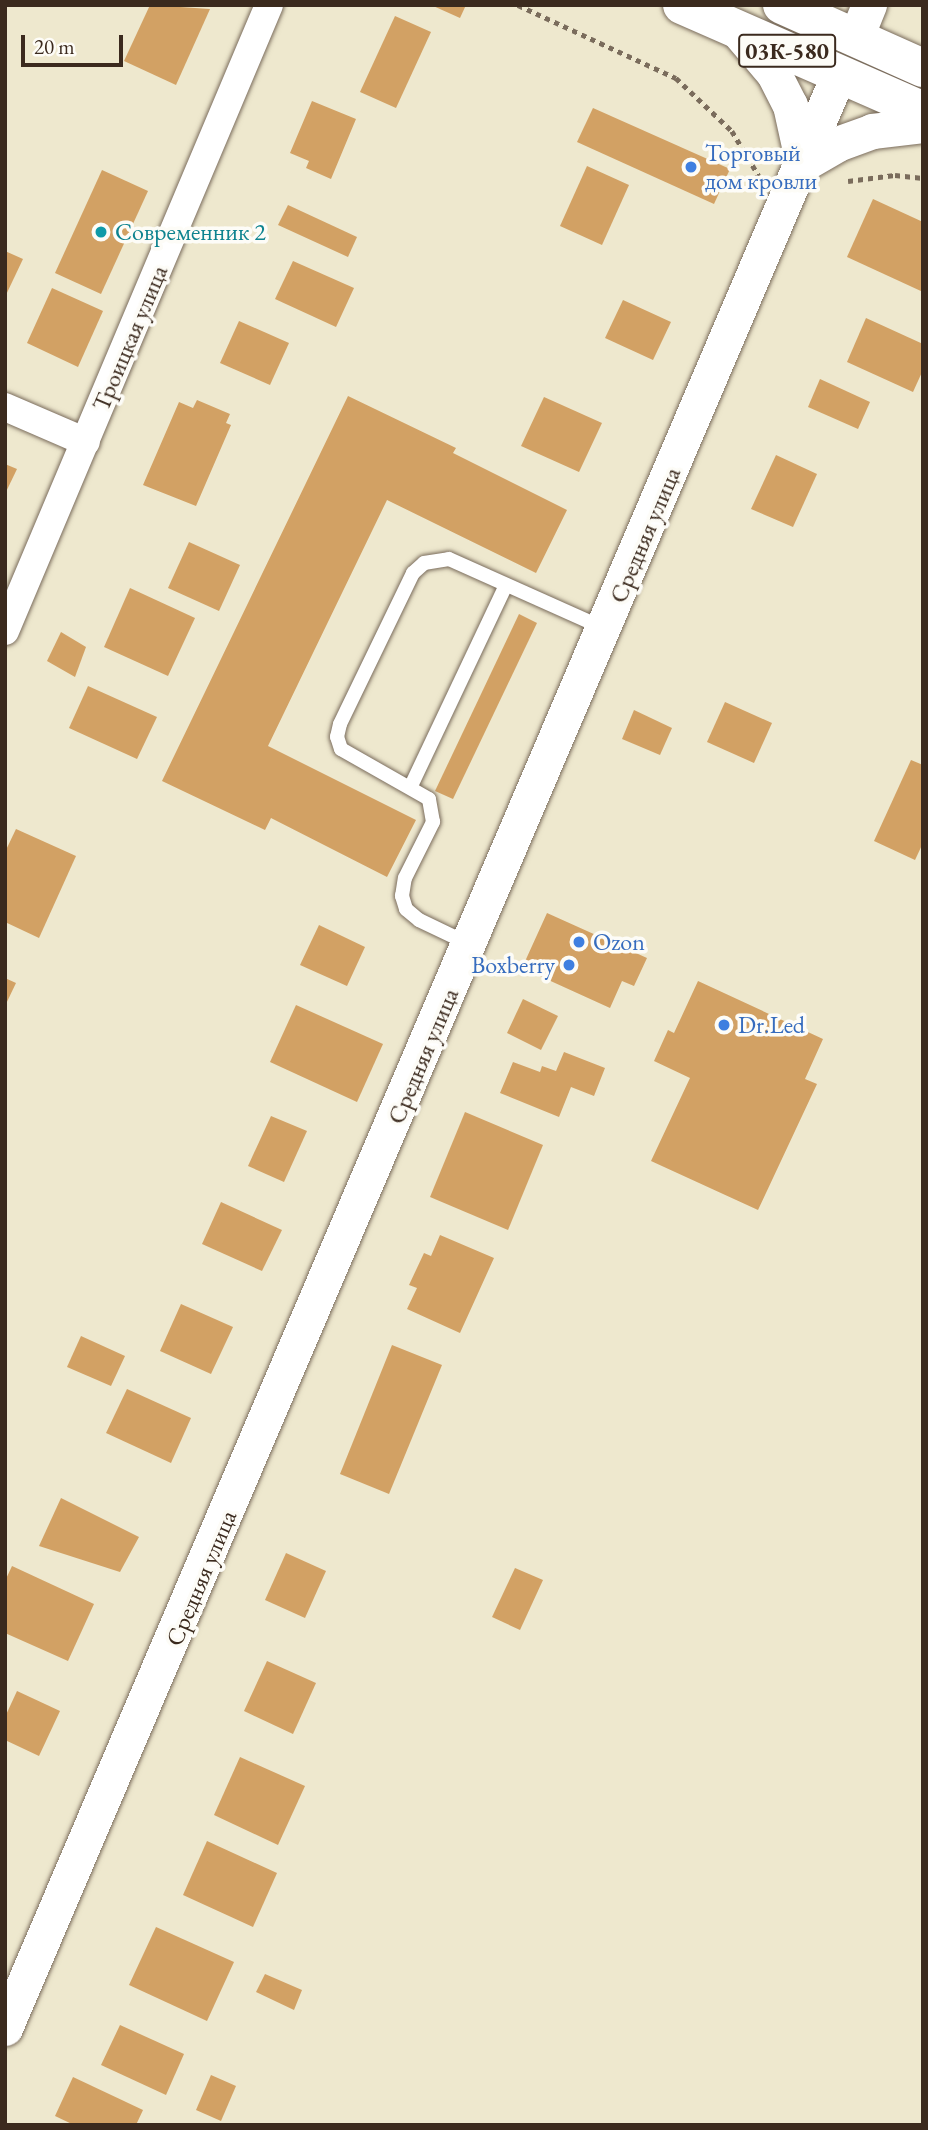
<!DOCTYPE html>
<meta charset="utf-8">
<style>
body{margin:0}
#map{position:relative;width:928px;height:2130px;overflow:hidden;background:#eee8ce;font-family:"EB Garamond",serif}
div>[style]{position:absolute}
.building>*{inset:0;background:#d2a164}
.path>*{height:4.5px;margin-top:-2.25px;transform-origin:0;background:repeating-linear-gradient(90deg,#7a6c5c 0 5px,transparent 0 10px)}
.roads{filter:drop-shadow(0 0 2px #7a6c5c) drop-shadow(0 0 2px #7a6c5c)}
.service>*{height:14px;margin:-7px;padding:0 7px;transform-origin:7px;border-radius:7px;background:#fff}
.minor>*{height:28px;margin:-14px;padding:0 14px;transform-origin:14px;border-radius:14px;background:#fff}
.tertiary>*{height:35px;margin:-17.5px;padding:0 17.5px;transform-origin:17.5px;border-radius:17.5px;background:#fff}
.trunk>*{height:38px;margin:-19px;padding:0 19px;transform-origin:19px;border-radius:19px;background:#fff}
.dots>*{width:19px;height:19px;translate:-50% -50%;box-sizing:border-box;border:4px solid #fdfcf7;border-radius:50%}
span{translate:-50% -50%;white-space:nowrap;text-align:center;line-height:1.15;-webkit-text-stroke:7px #fdfcf7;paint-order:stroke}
.shield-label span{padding:2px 5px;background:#fdfcf7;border:2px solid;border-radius:5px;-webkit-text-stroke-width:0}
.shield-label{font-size:23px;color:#3b2a1e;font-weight:700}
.shop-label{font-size:24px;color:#366cbe}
.left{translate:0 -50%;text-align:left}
.right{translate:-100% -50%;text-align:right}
.culture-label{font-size:24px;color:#0d838f}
.street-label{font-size:24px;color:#3b2a1e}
.frame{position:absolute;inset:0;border:7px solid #3b2a1e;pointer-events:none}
.scale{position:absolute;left:21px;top:35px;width:102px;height:32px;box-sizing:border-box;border:4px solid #3b2a1e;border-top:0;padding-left:9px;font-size:21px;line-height:24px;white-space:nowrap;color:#3b2a1e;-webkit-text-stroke:5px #fdfcf7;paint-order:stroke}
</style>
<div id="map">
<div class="building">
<div style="clip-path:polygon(150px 5px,210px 9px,176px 85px,124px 61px)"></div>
<div style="clip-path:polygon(431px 5px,466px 5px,460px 18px)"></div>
<div style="clip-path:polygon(395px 16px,431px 32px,396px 108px,360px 92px)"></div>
<div style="clip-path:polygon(312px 101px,356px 119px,331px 179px,306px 168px,309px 161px,290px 153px)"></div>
<div style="clip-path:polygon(593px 108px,730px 169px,714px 204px,577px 142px)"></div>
<div style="clip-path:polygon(587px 166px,629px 185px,602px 245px,560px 226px)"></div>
<div style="clip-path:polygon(102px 170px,148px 191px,101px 294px,55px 273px)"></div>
<div style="clip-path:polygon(873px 199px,923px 222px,923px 292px,847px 257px)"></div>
<div style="clip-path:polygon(288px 205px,357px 237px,348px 257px,278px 225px)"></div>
<div style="clip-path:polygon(5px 251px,23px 259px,5px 297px)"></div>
<div style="clip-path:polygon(293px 261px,354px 288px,336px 327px,275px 299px)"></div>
<div style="clip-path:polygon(52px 288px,103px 311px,78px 367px,27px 343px)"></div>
<div style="clip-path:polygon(623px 300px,671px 322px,653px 360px,605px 338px)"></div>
<div style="clip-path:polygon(866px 318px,923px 344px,923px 370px,913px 392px,847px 362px)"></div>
<div style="clip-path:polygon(239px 321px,289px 343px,270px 385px,220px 363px)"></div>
<div style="clip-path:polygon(820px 379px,870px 402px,858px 429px,808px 407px)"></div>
<div style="clip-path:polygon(348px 396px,456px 448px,453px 453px,567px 510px,536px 573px,387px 500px,268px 746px,416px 820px,387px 877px,271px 818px,265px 830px,162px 781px)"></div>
<div style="clip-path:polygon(544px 397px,602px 423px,579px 472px,521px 446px)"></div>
<div style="clip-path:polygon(197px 400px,230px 414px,226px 423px,231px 425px,196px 506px,143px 485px,179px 402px,193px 408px)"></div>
<div style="clip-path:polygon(776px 455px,817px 474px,793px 527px,751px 509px)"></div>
<div style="clip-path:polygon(5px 464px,17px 469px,5px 494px)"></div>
<div style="clip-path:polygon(189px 542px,240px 565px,219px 611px,168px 588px)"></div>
<div style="clip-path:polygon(130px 588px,195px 618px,168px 676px,104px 647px)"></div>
<div style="clip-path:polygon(519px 614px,537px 623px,453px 799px,435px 791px)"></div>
<div style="clip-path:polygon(61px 632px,86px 647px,75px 677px,47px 661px)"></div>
<div style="clip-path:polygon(88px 686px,157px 717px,137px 759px,69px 728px)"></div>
<div style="clip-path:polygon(725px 702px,772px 723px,754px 763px,707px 742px)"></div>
<div style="clip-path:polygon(634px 710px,672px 728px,660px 755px,622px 739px)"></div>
<div style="clip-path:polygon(911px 760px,923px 765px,923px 843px,915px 860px,874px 841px)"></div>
<div style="clip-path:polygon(16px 829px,76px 856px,39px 938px,5px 922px,5px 852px)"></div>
<div style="clip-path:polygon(547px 913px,647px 958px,634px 986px,622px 981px,610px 1008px,522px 968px)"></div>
<div style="clip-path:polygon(319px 925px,365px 947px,347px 986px,300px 965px)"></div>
<div style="clip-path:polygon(5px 978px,16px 983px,5px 1006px)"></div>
<div style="clip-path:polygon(698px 981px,823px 1039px,805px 1079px,817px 1084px,758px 1210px,651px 1161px,690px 1078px,654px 1061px,668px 1030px,674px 1033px)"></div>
<div style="clip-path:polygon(523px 999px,558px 1016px,541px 1050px,507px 1033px)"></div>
<div style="clip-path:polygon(296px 1005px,383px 1044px,357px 1102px,270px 1062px)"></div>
<div style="clip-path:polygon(564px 1052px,605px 1068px,594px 1096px,571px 1087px,559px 1117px,500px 1093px,513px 1062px,540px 1072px,542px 1066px,556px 1071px)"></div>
<div style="clip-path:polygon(465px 1112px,543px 1145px,508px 1230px,430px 1197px)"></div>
<div style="clip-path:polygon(271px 1116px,307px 1131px,284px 1182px,248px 1166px)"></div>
<div style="clip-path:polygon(221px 1202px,282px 1230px,262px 1271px,202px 1244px)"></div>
<div style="clip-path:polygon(440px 1235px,494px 1258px,460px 1333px,407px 1309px,417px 1288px,409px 1285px,424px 1253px,431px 1256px)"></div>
<div style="clip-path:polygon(181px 1304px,233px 1327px,211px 1374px,160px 1351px)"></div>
<div style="clip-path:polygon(81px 1336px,125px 1356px,111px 1386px,67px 1367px)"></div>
<div style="clip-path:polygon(392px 1345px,442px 1365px,389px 1494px,340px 1474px)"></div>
<div style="clip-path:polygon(127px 1389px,191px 1418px,171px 1463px,106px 1433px)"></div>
<div style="clip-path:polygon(61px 1498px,139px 1537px,120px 1572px,39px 1546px)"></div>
<div style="clip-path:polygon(286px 1553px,326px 1571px,305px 1618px,265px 1600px)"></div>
<div style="clip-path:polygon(12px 1566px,94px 1604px,68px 1661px,5px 1633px,5px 1581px)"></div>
<div style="clip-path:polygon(515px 1568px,543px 1580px,520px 1630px,492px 1617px)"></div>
<div style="clip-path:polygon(267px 1661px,316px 1683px,293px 1734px,244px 1711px)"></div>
<div style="clip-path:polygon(17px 1691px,60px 1711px,39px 1756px,5px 1740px,5px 1717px)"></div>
<div style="clip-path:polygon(240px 1757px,305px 1786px,278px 1845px,214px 1815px)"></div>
<div style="clip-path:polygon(207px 1841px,277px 1873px,253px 1927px,183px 1895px)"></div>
<div style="clip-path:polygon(156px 1927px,234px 1962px,207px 2021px,129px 1985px)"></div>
<div style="clip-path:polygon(265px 1974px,302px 1990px,294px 2010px,256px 1992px)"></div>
<div style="clip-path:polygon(120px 2025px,184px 2054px,166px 2095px,101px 2065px)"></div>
<div style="clip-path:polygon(211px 2075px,236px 2086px,221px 2121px,196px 2110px)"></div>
<div style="clip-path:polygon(73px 2077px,143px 2110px,136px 2125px,74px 2125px,55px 2116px)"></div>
</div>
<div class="path">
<div style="left:518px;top:5px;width:174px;rotate:24.8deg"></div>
<div style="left:676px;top:78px;width:77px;rotate:43.4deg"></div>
<div style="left:732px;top:131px;width:52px;rotate:59deg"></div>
<div style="left:848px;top:181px;width:47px;rotate:-7.3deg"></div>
<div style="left:895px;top:175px;width:28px;rotate:6deg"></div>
</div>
<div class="roads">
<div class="service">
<div style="left:411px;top:786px;width:222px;rotate:-64.7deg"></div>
<div style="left:467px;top:943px;width:53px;rotate:-154.4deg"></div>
<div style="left:419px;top:920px;width:17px;rotate:-140deg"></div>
<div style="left:406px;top:909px;width:14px;rotate:-107deg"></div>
<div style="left:402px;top:896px;width:18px;rotate:-81deg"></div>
<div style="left:405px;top:878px;width:63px;rotate:-63.4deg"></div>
<div style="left:433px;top:822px;width:23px;rotate:-100deg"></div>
<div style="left:429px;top:799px;width:101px;rotate:-150.4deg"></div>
<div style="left:341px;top:749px;width:13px;rotate:-108deg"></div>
<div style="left:337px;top:737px;width:13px;rotate:-77deg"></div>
<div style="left:340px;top:724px;width:168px;rotate:-64.2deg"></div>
<div style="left:413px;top:573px;width:15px;rotate:-42deg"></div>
<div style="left:424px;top:563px;width:25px;rotate:-9deg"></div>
<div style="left:449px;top:559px;width:169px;rotate:24.1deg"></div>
</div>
<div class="minor">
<div style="left:5px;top:407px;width:88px;rotate:23.4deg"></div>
<div style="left:5px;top:631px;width:679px;rotate:-67.13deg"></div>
</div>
<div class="tertiary">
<div style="left:736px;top:29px;width:59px;rotate:49.8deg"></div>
<div style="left:774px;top:74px;width:35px;rotate:63deg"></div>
<div style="left:790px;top:105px;width:60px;rotate:77.6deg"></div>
<div style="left:856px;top:37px;width:35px;rotate:-68deg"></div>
<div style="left:803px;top:164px;width:39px;rotate:-30deg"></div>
<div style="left:837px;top:144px;width:37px;rotate:-20deg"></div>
<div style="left:872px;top:131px;width:51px;rotate:-6.7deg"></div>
<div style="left:5px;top:2028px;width:2125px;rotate:-66.89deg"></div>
</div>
<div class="trunk">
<div style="left:682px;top:5px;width:263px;rotate:23.7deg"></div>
<div style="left:782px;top:5px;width:154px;rotate:24.1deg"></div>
</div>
</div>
<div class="dots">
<div style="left:691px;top:167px;background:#3f7fe0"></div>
<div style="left:101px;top:232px;background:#0f9aa8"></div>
<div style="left:579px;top:942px;background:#3f7fe0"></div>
<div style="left:569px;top:965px;background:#3f7fe0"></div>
<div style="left:724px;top:1025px;background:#3f7fe0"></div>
</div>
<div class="shield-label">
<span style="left:787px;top:51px">03К-580</span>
</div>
<div class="shop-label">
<span class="left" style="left:705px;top:167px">Торговый<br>дом кровли</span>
<span class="left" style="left:593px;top:942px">Ozon</span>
<span class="right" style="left:555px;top:965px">Boxberry</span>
<span class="left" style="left:738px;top:1025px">Dr.Led</span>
</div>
<div class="culture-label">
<span class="left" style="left:115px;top:232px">Современник 2</span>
</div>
<div class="street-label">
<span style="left:130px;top:338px;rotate:-67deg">Троицкая улица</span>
<span style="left:645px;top:535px;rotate:-67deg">Средняя улица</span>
<span style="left:423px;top:1056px;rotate:-67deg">Средняя улица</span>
<span style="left:201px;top:1578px;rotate:-67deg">Средняя улица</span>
</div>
<div class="frame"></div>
<div class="scale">20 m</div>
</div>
